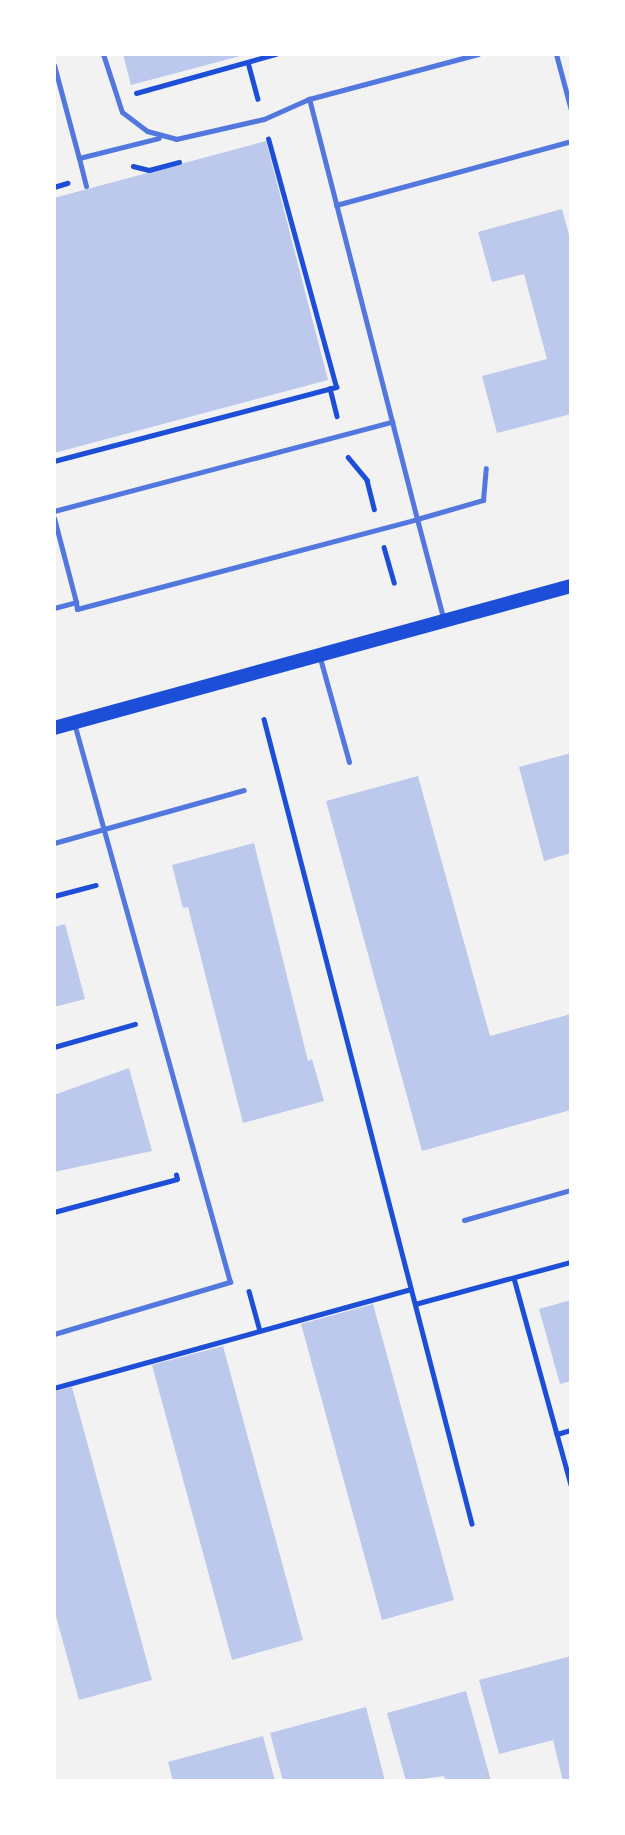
<!DOCTYPE html>
<style>
body{margin:0}
#map{position:relative;width:625px;height:1835px;overflow:hidden;background:#f2f2f2;font-family:"Roboto Serif",serif}
div>[style]{position:absolute}
.building>*{inset:0;background:#bdc9ec}
.path>*{height:4.5px;margin:-2.25px;padding:0 2.25px;transform-origin:2.25px;border-radius:2.25px;background:#1d4ed8}
.service>*{height:5px;margin:-2.5px;padding:0 2.5px;transform-origin:2.5px;border-radius:2.5px;background:#5277de}
.secondary>*{height:14px;margin:-7px;padding:0 7px;transform-origin:7px;border-radius:7px;background:#1d4ed8}
span{translate:-50% -50%;white-space:nowrap;text-align:center;line-height:1.15;-webkit-text-stroke:7px #fff;paint-order:stroke}
.frame{position:absolute;inset:0;border:56px solid #fff;pointer-events:none}
</style>
<div id="map">
<div class="building">
<div style="clip-path:polygon(123px 54px,244px 54px,244px 55px,131px 85px)"></div>
<div style="clip-path:polygon(266px 141px,328px 380px,54px 453px,54px 198px)"></div>
<div style="clip-path:polygon(562px 209px,571px 242px,571px 414px,497px 433px,482px 376px,547px 359px,524px 274px,492px 282px,478px 232px)"></div>
<div style="clip-path:polygon(571px 753px,571px 853px,544px 861px,519px 767px)"></div>
<div style="clip-path:polygon(418px 776px,490px 1036px,571px 1014px,571px 1110px,422px 1151px,326px 801px)"></div>
<div style="clip-path:polygon(254px 843px,308px 1061px,312px 1059px,324px 1101px,243px 1123px,188px 907px,183px 908px,172px 865px)"></div>
<div style="clip-path:polygon(65px 924px,85px 999px,54px 1007px,54px 927px)"></div>
<div style="clip-path:polygon(129px 1068px,152px 1151px,54px 1172px,54px 1095px)"></div>
<div style="clip-path:polygon(571px 1300px,571px 1381px,560px 1384px,539px 1309px)"></div>
<div style="clip-path:polygon(373px 1304px,454px 1600px,382px 1620px,301px 1324px)"></div>
<div style="clip-path:polygon(223px 1346px,303px 1640px,232px 1660px,152px 1365px)"></div>
<div style="clip-path:polygon(72px 1387px,152px 1680px,79px 1700px,54px 1609px,54px 1392px)"></div>
<div style="clip-path:polygon(571px 1656px,571px 1781px,563px 1781px,553px 1740px,499px 1754px,479px 1680px)"></div>
<div style="clip-path:polygon(466px 1691px,491px 1781px,446px 1781px,444px 1776px,406px 1781px,387px 1713px)"></div>
<div style="clip-path:polygon(366px 1707px,385px 1781px,283px 1781px,270px 1733px)"></div>
<div style="clip-path:polygon(263px 1736px,275px 1781px,173px 1781px,168px 1762px)"></div>
</div>
<div class="path">
<div style="left:248px;top:62px;width:38px;rotate:75deg"></div>
<div style="left:136px;top:93px;width:145px;rotate:-15.6deg"></div>
<div style="left:133px;top:166px;width:16px;rotate:14deg"></div>
<div style="left:149px;top:170px;width:31px;rotate:-15deg"></div>
<div style="left:54px;top:187px;width:14px;rotate:-17deg"></div>
<div style="left:330px;top:388px;width:29px;rotate:76deg"></div>
<div style="left:348px;top:457px;width:30px;rotate:50deg"></div>
<div style="left:367px;top:480px;width:30px;rotate:76deg"></div>
<div style="left:54px;top:461px;width:292px;rotate:-14.7deg"></div>
<div style="left:336px;top:387px;width:257px;rotate:-105.3deg"></div>
<div style="left:384px;top:547px;width:37px;rotate:74deg"></div>
<div style="left:264px;top:719px;width:831px;rotate:75.51deg"></div>
<div style="left:54px;top:896px;width:43px;rotate:-14.7deg"></div>
<div style="left:54px;top:1047px;width:84px;rotate:-15.9deg"></div>
<div style="left:54px;top:1212px;width:127px;rotate:-15deg"></div>
<div style="left:177px;top:1179px;width:4px;rotate:-104deg"></div>
<div style="left:514px;top:1278px;width:162px;rotate:74.6deg"></div>
<div style="left:557px;top:1434px;width:15px;rotate:-16deg"></div>
<div style="left:249px;top:1291px;width:41px;rotate:74.6deg"></div>
<div style="left:415px;top:1304px;width:162px;rotate:-15.1deg"></div>
<div style="left:54px;top:1388px;width:370px;rotate:-15.5deg"></div>
<div style="left:557px;top:1434px;width:53px;rotate:74.6deg"></div>
</div>
<div class="service">
<div style="left:103px;top:54px;width:61px;rotate:71.9deg"></div>
<div style="left:122px;top:112px;width:31px;rotate:37deg"></div>
<div style="left:147px;top:131px;width:30px;rotate:15deg"></div>
<div style="left:176px;top:139px;width:90px;rotate:-12.8deg"></div>
<div style="left:264px;top:119px;width:49px;rotate:-24deg"></div>
<div style="left:309px;top:99px;width:175px;rotate:-14.9deg"></div>
<div style="left:556px;top:54px;width:58px;rotate:75deg"></div>
<div style="left:54px;top:65px;width:96px;rotate:75deg"></div>
<div style="left:79px;top:158px;width:82px;rotate:-14deg"></div>
<div style="left:79px;top:158px;width:29px;rotate:76deg"></div>
<div style="left:336px;top:205px;width:244px;rotate:-15.2deg"></div>
<div style="left:54px;top:511px;width:350px;rotate:-14.8deg"></div>
<div style="left:54px;top:518px;width:87px;rotate:75.3deg"></div>
<div style="left:54px;top:608px;width:23px;rotate:-15deg"></div>
<div style="left:76px;top:602px;width:7px;rotate:82deg"></div>
<div style="left:77px;top:609px;width:352px;rotate:-14.8deg"></div>
<div style="left:417px;top:519px;width:434px;rotate:-104.4deg"></div>
<div style="left:444px;top:621px;width:106px;rotate:-104.8deg"></div>
<div style="left:417px;top:519px;width:69px;rotate:-16.1deg"></div>
<div style="left:483px;top:500px;width:32px;rotate:-85deg"></div>
<div style="left:320px;top:658px;width:108px;rotate:74.4deg"></div>
<div style="left:54px;top:843px;width:197px;rotate:-15.6deg"></div>
<div style="left:464px;top:1220px;width:111px;rotate:-15.7deg"></div>
<div style="left:54px;top:1334px;width:184px;rotate:-16.5deg"></div>
<div style="left:230px;top:1282px;width:580px;rotate:-105.59deg"></div>
</div>
<div class="secondary">
<div style="left:54px;top:728px;width:536px;rotate:-15.36deg"></div>
</div>
<div class="frame"></div>
</div>
